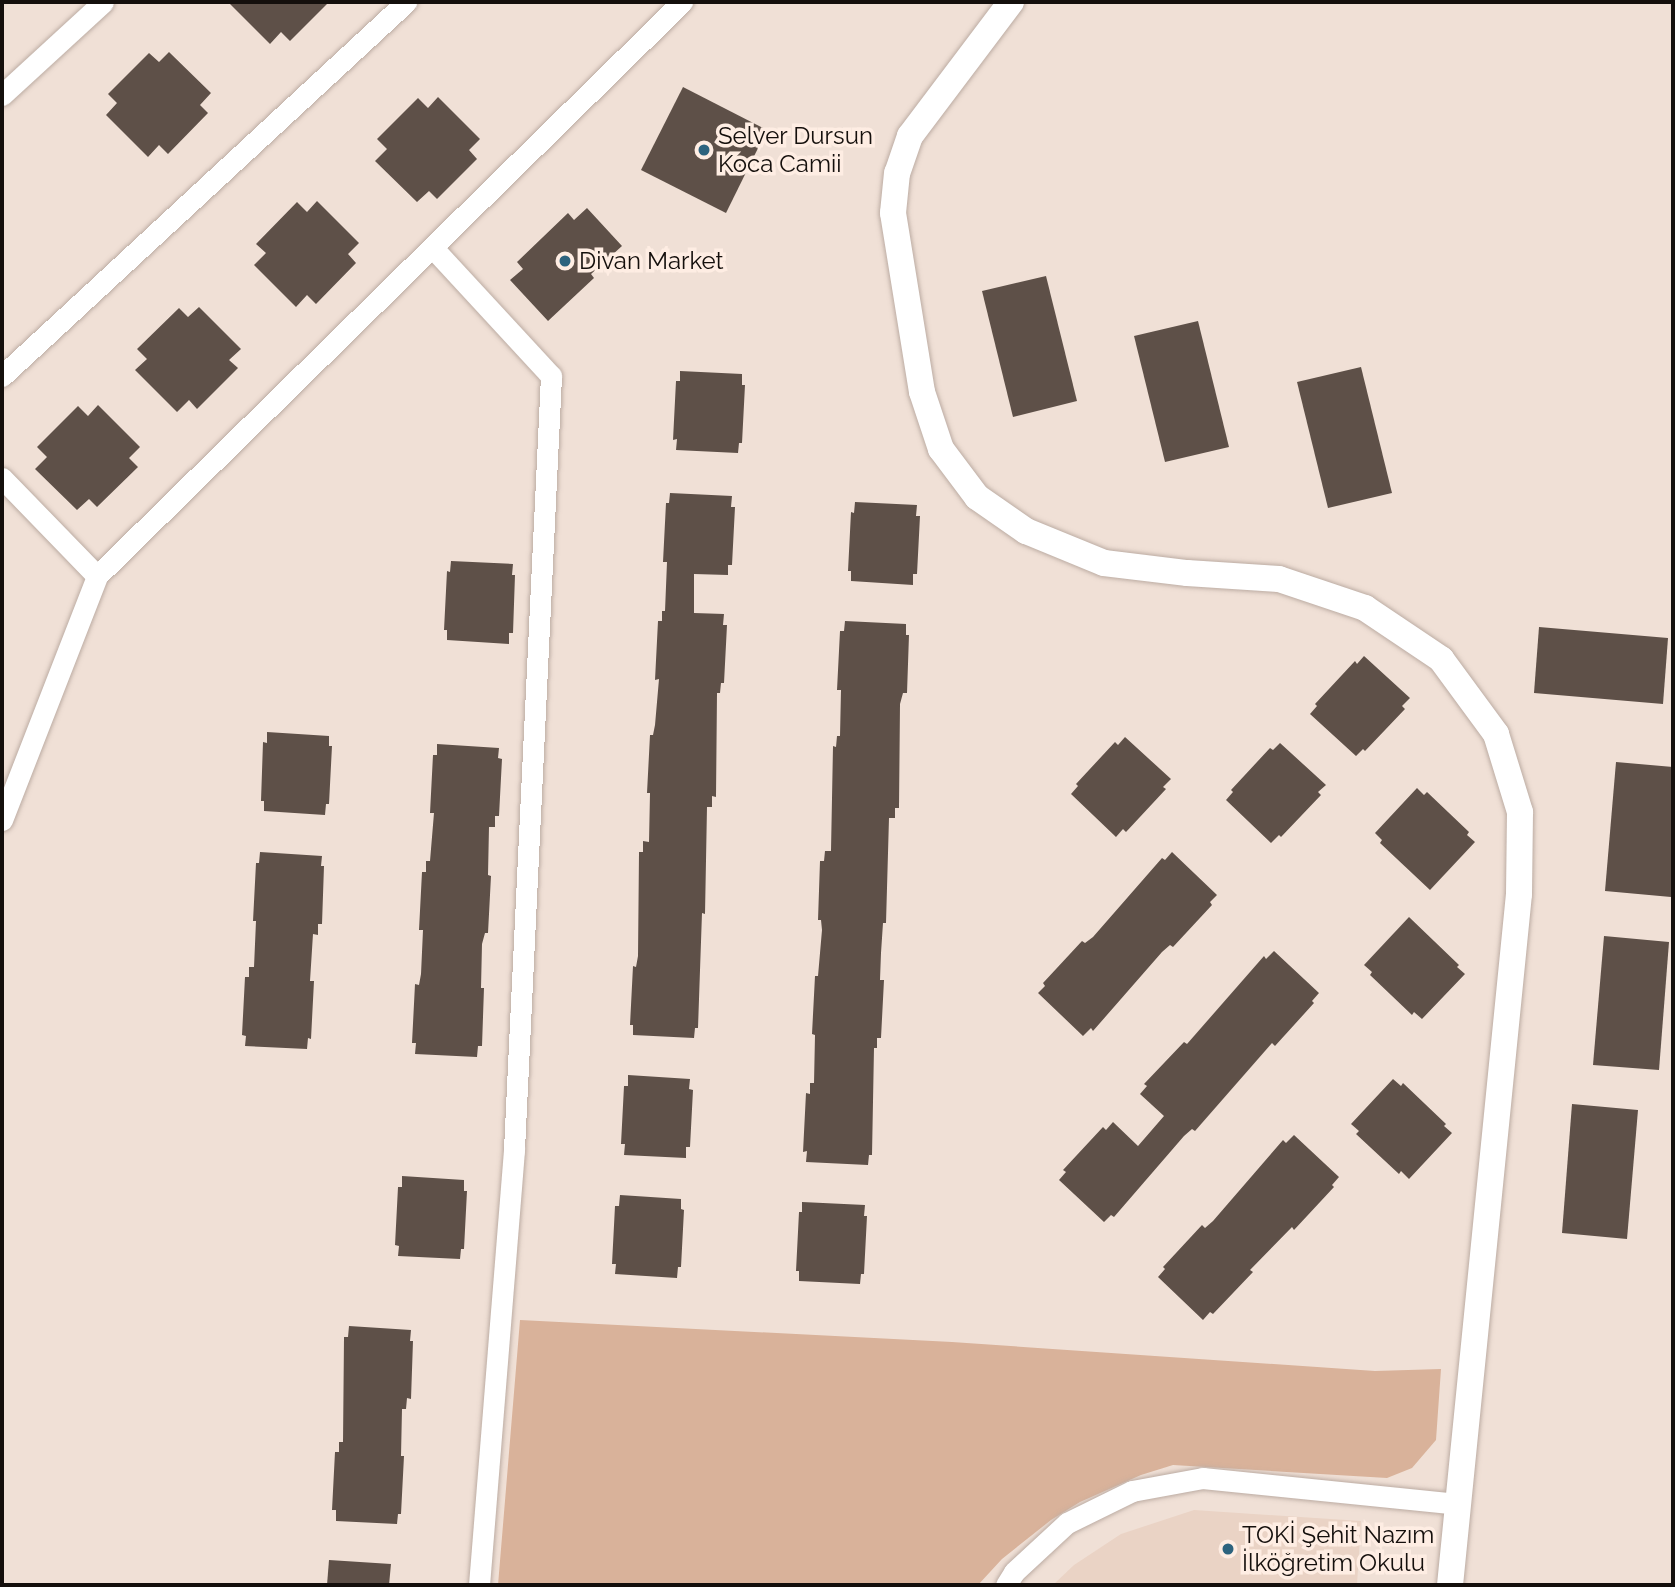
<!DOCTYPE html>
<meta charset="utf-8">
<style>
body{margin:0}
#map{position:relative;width:1675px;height:1587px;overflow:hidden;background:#f0e0d6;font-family:Raleway,sans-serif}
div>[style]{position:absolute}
.built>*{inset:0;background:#ead3c5}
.green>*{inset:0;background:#d9b29a}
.building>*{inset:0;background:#5e5048}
.roads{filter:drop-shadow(0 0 2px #bcaca3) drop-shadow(0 0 2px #bcaca3)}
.minor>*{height:21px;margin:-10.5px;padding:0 10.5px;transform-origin:10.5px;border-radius:10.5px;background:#fff}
.tertiary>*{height:26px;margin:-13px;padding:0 13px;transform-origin:13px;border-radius:13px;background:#fff}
.dots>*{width:19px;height:19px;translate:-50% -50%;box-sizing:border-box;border:4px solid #feede3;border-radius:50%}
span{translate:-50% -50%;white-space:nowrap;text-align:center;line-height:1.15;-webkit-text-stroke:7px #feede3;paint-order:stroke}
.poi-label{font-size:24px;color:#140f0c}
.left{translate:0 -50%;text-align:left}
.frame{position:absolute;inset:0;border:4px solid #140f0c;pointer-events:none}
</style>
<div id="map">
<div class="built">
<div style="clip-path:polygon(1194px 1510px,1361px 1521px,1357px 1585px,1053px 1585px,1074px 1565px,1121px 1534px)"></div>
</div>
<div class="green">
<div style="clip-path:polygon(520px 1320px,952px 1342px,1375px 1371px,1441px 1369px,1436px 1440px,1412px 1468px,1387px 1478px,1173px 1465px,1141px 1475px,1080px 1502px,1051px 1520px,1002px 1559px,978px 1585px,498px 1585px)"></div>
</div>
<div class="building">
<div style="clip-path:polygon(228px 2px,329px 2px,290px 41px,281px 32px,270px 44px)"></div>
<div style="clip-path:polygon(169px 52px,211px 93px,200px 105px,208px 113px,168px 154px,159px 145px,148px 157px,106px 115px,117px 103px,108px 94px,149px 53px,159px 62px)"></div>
<div style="clip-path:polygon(683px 87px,767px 130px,726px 213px,641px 170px)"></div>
<div style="clip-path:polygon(438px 97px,480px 139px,469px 150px,477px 159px,437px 199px,429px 191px,417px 202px,375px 161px,387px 149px,377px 139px,418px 98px,428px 108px)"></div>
<div style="clip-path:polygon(317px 201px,359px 243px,348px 254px,356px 263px,316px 304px,307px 295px,296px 307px,254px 265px,266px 253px,256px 244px,297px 202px,307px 212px)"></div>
<div style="clip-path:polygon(587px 208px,622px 246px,591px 274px,594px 278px,548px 321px,510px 280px,523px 269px,517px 262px,568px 213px,574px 220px)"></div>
<div style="clip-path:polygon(1046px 276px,1077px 401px,1013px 417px,982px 291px)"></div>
<div style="clip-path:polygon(199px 307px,241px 349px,229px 360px,238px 368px,197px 409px,189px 400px,177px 412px,135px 370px,147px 359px,137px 349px,179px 308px,188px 317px)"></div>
<div style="clip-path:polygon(1198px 321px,1229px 447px,1165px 462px,1134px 336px)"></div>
<div style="clip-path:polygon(1361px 367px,1392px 493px,1328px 508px,1297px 382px)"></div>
<div style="clip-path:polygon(680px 371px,742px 374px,742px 385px,745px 385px,742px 443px,739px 443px,738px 453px,676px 450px,677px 439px,673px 440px,676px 381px,680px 381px)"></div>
<div style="clip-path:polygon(98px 405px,140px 447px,129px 458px,138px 467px,97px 507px,89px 499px,77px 510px,35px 469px,47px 457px,37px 447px,78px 406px,88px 416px)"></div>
<div style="clip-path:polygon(670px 493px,732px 496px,731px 507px,735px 507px,732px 565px,728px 565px,728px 575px,694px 574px,694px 613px,724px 614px,723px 625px,727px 625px,724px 683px,721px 683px,720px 693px,717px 693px,716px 797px,712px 796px,712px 807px,707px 807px,705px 914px,702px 913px,698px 1028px,695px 1028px,694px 1038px,633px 1035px,633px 1025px,630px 1025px,633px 966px,636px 967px,638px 956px,639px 852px,643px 852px,643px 841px,649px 842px,650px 793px,647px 793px,650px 735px,653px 735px,655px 725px,659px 679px,655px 680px,658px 621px,662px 621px,662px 611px,665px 611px,667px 562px,663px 562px,666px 503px,669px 503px)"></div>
<div style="clip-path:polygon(855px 502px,917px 505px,916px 516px,920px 516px,917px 574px,913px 574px,913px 585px,851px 581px,851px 571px,848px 571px,851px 512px,854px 513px)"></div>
<div style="clip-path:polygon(451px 561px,513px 564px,512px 575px,515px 575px,513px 633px,509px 633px,509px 644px,447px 640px,447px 630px,444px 630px,447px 571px,450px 572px)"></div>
<div style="clip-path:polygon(845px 621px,906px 624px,906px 635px,909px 635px,907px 693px,903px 693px,900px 704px,899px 808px,895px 808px,895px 818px,889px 818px,886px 923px,883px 923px,881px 953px,880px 980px,884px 980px,881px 1038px,877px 1038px,877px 1048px,874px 1048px,872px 1155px,869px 1155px,868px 1165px,806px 1162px,807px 1151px,803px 1152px,806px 1093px,810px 1094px,810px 1083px,814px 1083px,815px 1035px,812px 1034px,815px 976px,818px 976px,822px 930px,821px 920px,818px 920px,820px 861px,824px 861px,825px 851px,831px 851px,833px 746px,836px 747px,837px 736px,840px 736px,841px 690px,837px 690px,840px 631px,844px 631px)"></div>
<div style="clip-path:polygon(1539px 627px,1668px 638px,1663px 704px,1534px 693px)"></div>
<div style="clip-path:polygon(1364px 656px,1410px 698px,1402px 706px,1405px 709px,1365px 751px,1363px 749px,1356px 756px,1310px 714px,1317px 706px,1315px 704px,1355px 661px,1357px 664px)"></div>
<div style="clip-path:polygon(267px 732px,329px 736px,329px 746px,332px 746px,329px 804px,326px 804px,325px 815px,264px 811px,264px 801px,261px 801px,263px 742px,267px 743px)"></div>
<div style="clip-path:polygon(1125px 737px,1171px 779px,1163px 787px,1166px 789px,1126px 832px,1123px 829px,1116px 837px,1071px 794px,1078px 786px,1076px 784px,1115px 742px,1118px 745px)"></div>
<div style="clip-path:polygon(1280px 743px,1326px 785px,1318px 792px,1321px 795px,1281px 837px,1279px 835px,1271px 843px,1226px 800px,1233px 792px,1231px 790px,1270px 748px,1273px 750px)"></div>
<div style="clip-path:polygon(437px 744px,499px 748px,498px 758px,502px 759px,499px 816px,495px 816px,495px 827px,489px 827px,488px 875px,491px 876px,488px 933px,485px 933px,482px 944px,481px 988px,484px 988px,482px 1046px,478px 1046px,477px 1057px,415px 1054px,416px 1043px,412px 1043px,415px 984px,419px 985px,421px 974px,423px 930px,419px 930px,422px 872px,426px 872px,426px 861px,430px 861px,434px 813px,430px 813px,433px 755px,437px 755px)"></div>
<div style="clip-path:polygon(1616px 762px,1673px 767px,1671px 897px,1605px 891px)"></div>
<div style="clip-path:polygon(1417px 788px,1424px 795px,1427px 792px,1469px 832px,1467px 835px,1475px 842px,1430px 890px,1380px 843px,1382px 840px,1375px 833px)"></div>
<div style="clip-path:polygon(260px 852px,322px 856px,321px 866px,324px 866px,322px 924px,318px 924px,318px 935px,313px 934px,310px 981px,314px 981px,311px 1039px,308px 1038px,307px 1049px,245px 1046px,246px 1036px,242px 1035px,245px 977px,249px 977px,249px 967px,254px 967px,256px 921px,253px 921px,256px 863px,259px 863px)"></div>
<div style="clip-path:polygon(1172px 852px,1217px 895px,1210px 902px,1212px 905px,1173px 947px,1170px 945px,1162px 952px,1093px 1031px,1091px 1028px,1083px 1036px,1038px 993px,1045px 986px,1043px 983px,1082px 941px,1085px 943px,1093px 937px,1162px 858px,1165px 860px)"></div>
<div style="clip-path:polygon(1409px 917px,1459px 965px,1457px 967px,1465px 974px,1422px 1019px,1414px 1012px,1412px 1015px,1370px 975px,1372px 972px,1364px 965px)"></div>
<div style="clip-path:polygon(1604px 936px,1669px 942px,1659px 1070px,1593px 1065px)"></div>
<div style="clip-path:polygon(1274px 951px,1319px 993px,1312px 1001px,1314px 1003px,1275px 1046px,1272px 1043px,1195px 1131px,1192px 1129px,1184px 1136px,1114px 1217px,1111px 1215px,1104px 1222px,1059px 1180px,1066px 1172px,1063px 1170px,1103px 1127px,1106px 1130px,1113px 1122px,1138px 1146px,1164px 1116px,1140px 1094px,1147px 1086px,1144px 1084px,1184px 1042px,1187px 1044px,1264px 956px,1266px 959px)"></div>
<div style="clip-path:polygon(628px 1075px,690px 1079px,689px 1089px,693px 1090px,690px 1147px,686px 1147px,686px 1158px,624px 1155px,625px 1144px,621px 1144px,624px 1086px,628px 1086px)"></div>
<div style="clip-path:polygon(1393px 1079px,1401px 1086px,1403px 1083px,1446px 1124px,1444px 1126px,1452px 1133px,1409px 1179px,1401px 1171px,1399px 1174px,1356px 1134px,1359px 1131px,1351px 1124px)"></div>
<div style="clip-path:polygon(1572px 1104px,1638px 1110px,1627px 1239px,1562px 1233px)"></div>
<div style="clip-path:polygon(1294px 1135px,1339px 1177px,1332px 1185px,1334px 1187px,1294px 1230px,1292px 1227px,1250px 1270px,1253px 1272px,1213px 1314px,1210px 1312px,1203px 1320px,1158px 1277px,1165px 1269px,1163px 1267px,1202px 1225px,1205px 1228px,1213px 1221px,1283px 1140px,1286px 1143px)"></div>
<div style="clip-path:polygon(402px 1176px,464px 1180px,464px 1191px,467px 1191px,464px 1249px,461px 1249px,460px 1259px,398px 1256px,399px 1246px,395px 1245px,398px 1187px,402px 1187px)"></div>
<div style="clip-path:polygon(620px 1195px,681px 1199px,681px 1209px,684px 1210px,681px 1267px,678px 1267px,677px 1278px,615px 1274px,616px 1264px,612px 1264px,615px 1206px,619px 1206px)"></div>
<div style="clip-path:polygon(802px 1202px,865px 1205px,864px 1216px,867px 1216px,864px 1274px,861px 1274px,860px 1284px,799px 1281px,799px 1271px,796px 1271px,799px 1212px,802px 1212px)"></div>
<div style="clip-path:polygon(349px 1326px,411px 1330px,410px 1341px,413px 1341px,411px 1399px,407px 1398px,406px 1409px,402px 1409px,401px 1456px,404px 1456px,401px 1514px,398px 1514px,397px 1524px,336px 1521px,336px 1510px,332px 1510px,335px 1452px,339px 1452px,339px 1442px,343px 1442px,344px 1337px,348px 1337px)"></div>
<div style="clip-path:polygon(329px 1560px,391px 1564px,389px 1585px,327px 1585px)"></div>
</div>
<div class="roads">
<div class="minor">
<div style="left:2px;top:95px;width:137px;rotate:-42.6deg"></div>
<div style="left:433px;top:248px;width:174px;rotate:47.3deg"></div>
<div style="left:551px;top:376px;width:775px;rotate:92.74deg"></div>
<div style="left:514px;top:1150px;width:436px;rotate:94.6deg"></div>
<div style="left:2px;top:376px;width:551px;rotate:-42.79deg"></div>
<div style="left:2px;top:478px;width:136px;rotate:45.9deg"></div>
<div style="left:2px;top:820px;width:262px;rotate:-68.7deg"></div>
<div style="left:97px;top:576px;width:820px;rotate:-44.46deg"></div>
<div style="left:1006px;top:1585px;width:15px;rotate:-58deg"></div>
<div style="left:1014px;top:1572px;width:72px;rotate:-42.8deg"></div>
<div style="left:1067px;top:1523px;width:72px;rotate:-26.2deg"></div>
<div style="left:1132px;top:1491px;width:72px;rotate:-10.4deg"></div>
<div style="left:1203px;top:1478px;width:255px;rotate:5.8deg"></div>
</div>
<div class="tertiary">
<div style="left:1011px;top:2px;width:168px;rotate:127deg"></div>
<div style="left:910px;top:136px;width:39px;rotate:109deg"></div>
<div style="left:897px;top:173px;width:40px;rotate:95.7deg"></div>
<div style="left:893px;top:213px;width:181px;rotate:80.8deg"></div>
<div style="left:922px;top:392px;width:60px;rotate:71.6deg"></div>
<div style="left:941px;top:449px;width:60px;rotate:53.1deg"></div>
<div style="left:977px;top:497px;width:60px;rotate:34.8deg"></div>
<div style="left:1026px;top:531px;width:84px;rotate:22.3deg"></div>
<div style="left:1104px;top:563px;width:84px;rotate:6.9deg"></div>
<div style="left:1187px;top:573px;width:92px;rotate:3.7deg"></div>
<div style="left:1279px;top:579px;width:91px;rotate:18.6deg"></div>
<div style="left:1365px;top:608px;width:92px;rotate:33.9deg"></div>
<div style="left:1441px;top:659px;width:93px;rotate:53.7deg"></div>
<div style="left:1496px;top:734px;width:82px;rotate:72.9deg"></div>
<div style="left:1520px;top:812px;width:82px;rotate:90.7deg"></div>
<div style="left:1519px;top:894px;width:694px;rotate:95.7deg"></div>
</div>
</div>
<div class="dots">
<div style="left:704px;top:150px;background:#2d637e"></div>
<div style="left:565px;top:261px;background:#2d637e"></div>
<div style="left:1228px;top:1549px;background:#2d637e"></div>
</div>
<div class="poi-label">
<span class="left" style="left:718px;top:150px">Selver Dursun<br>Koca Camii</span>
<span class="left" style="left:579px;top:261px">Divan Market</span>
<span class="left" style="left:1242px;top:1549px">TOKİ Şehit Nazım<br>İlköğretim Okulu</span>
</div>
<div class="frame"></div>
</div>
